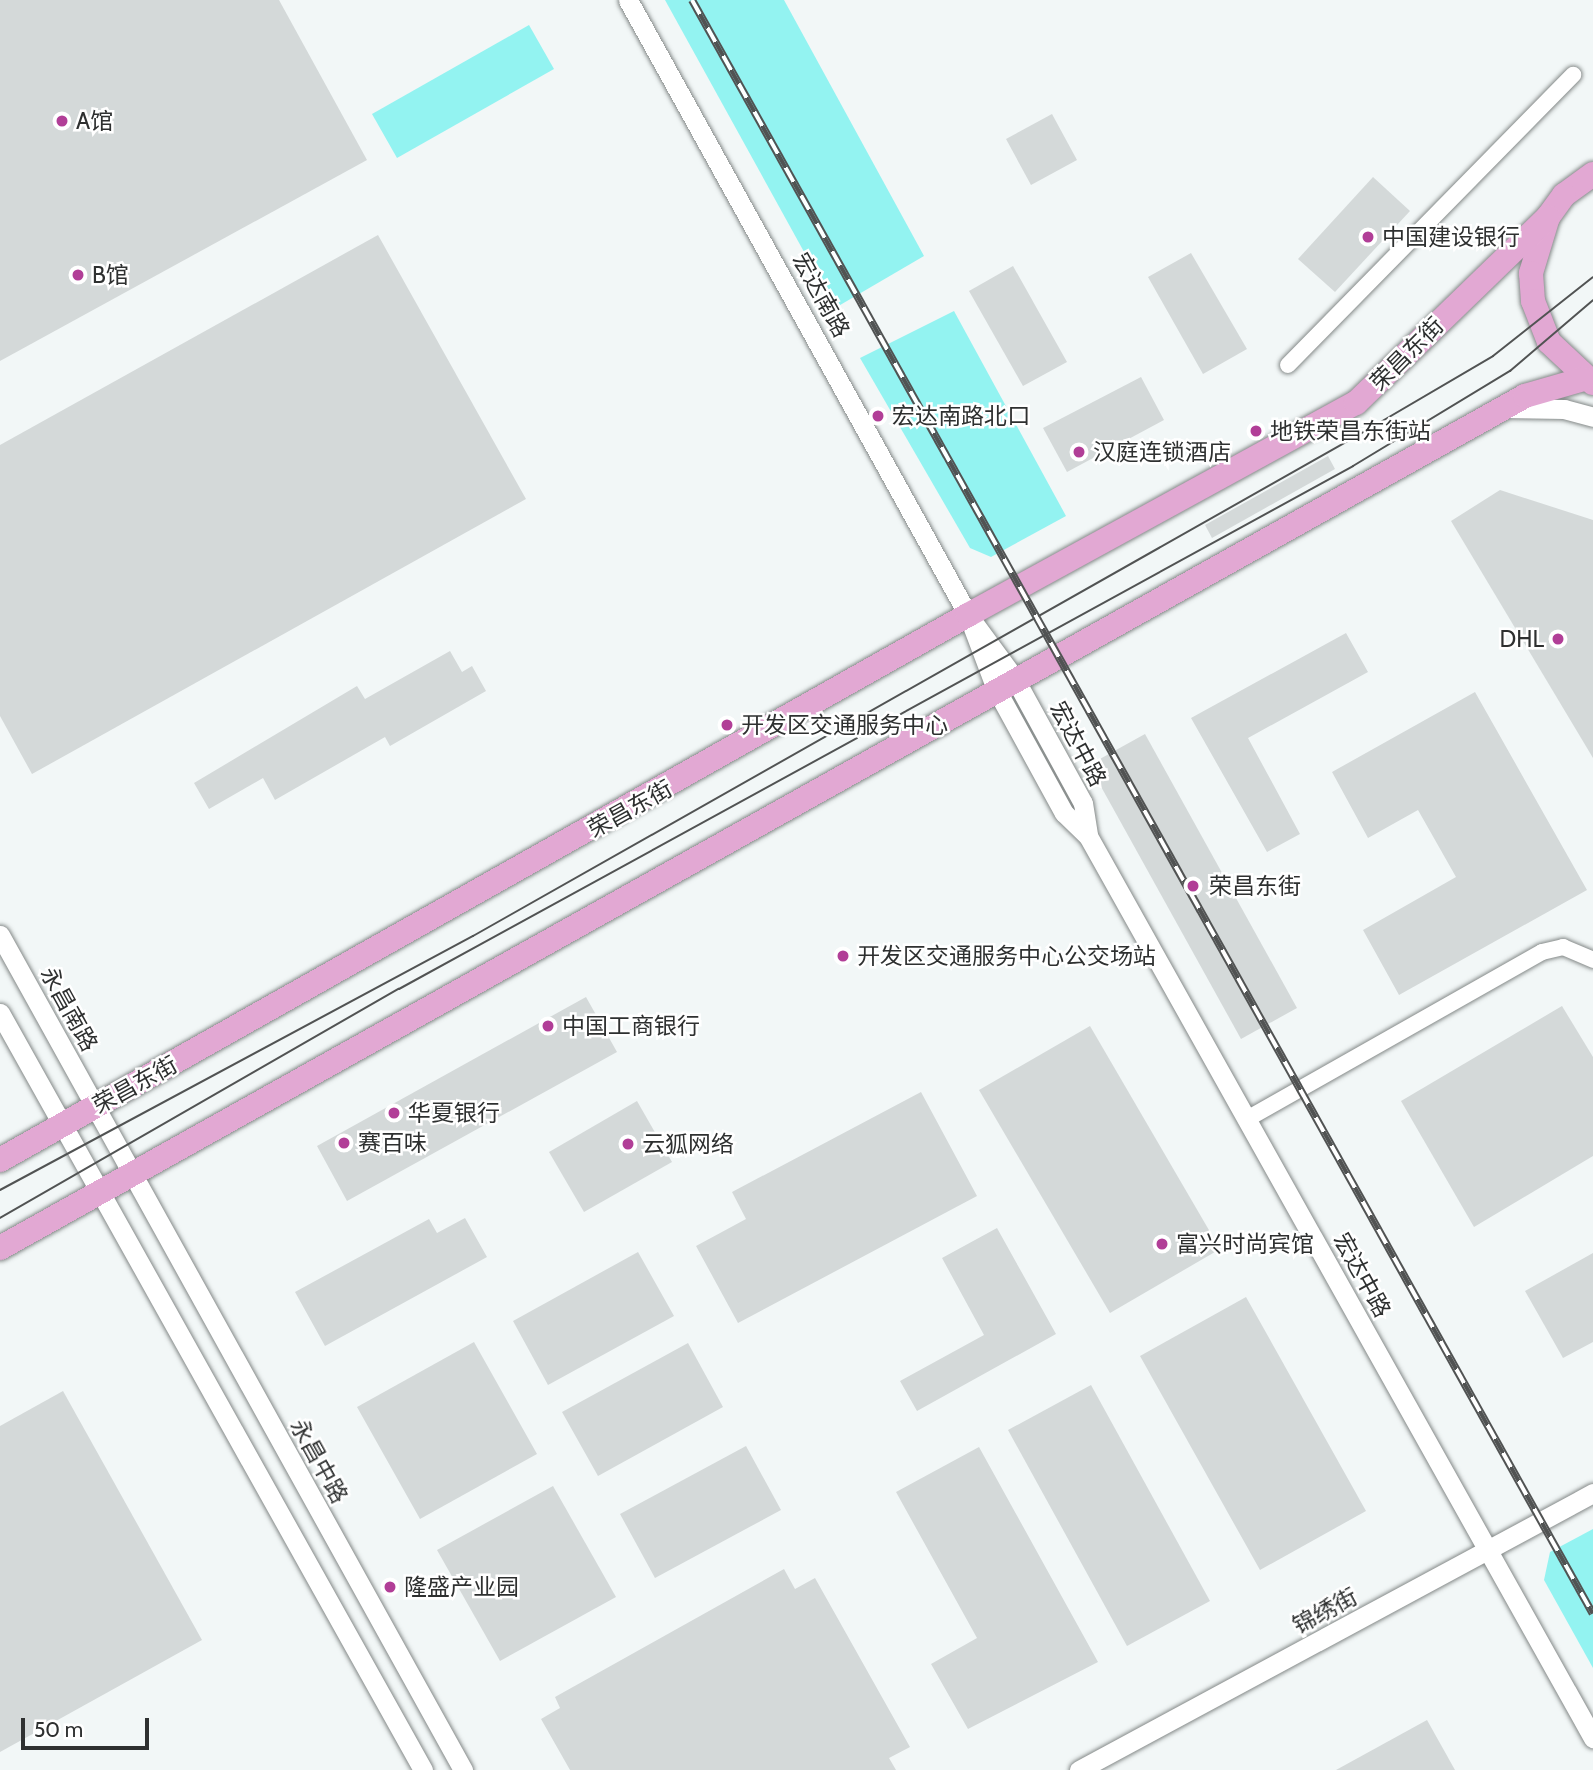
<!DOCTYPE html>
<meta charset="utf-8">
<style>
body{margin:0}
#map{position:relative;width:1593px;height:1770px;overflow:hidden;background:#f2f7f7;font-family:Cabin,"Noto Sans SC",sans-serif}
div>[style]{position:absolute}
.green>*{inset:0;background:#93f3f1}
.building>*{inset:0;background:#d4d9d9}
.roads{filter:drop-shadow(0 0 2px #848988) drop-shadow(0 0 2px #848988)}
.minor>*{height:16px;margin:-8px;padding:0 8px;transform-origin:8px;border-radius:8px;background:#fff}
.tertiary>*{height:19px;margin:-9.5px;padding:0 9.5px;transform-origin:9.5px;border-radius:9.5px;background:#fff}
.primary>*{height:24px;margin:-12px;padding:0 12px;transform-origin:12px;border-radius:12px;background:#e2a8d3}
.tram>*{height:2px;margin:-1px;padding:0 1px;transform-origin:1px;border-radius:1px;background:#515353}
.rail>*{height:8px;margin-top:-4px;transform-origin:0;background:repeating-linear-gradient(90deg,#fff 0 16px,#515353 0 32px);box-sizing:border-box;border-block:2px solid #515353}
.dots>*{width:19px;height:19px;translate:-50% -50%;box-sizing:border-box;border:4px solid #fff;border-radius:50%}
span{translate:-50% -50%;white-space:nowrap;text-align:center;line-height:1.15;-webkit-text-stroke:5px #fff;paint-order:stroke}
.poi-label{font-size:23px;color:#2e3030}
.left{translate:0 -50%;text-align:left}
.right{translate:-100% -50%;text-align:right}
.street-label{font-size:23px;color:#2e3030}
.scale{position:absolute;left:21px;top:1718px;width:128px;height:32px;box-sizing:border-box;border:4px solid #2e3030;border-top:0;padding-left:9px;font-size:21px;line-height:24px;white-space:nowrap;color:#2e3030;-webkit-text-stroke:5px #fff;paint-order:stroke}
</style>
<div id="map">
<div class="green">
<div style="clip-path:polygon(665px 0,784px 0,924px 256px,835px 308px)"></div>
<div style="clip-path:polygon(529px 25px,554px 69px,397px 158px,372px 114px)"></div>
<div style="clip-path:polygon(954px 311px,1066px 516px,991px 557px,970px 548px,860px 358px)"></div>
<div style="clip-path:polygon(1593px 1529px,1593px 1668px,1544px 1580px,1550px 1552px)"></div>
</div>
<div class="building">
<div style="clip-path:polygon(0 0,279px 0,367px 160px,0 361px)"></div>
<div style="clip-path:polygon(1052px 114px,1077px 160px,1031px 185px,1006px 139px)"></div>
<div style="clip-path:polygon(1373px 177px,1410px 211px,1335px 292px,1298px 259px)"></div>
<div style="clip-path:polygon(378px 235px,526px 499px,32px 774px,0 716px,0 445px)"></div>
<div style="clip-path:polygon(1191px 253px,1247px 349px,1203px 374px,1148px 277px)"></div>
<div style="clip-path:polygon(1013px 266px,1067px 362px,1023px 386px,969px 291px)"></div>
<div style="clip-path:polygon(1141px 377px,1164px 420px,1067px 472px,1043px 428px)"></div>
<div style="clip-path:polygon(1328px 456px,1335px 469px,1212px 538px,1205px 525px)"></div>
<div style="clip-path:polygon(1500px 490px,1593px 520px,1593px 758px,1451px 521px)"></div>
<div style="clip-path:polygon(1346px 633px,1368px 672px,1248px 738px,1300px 834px,1267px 852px,1191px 718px)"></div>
<div style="clip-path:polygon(450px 651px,462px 672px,472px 666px,486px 691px,390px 746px,385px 737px,275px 800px,263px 778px,209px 809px,194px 783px,357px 686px,365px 699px)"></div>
<div style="clip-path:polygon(1475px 692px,1587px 890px,1399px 995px,1363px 930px,1456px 877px,1418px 810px,1368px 838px,1332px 772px)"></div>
<div style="clip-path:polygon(1145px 734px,1297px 1008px,1241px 1039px,1089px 765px)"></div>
<div style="clip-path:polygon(586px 997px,617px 1052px,347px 1201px,317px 1146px)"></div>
<div style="clip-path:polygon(1562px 1006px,1593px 1057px,1593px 1156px,1474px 1227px,1401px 1101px)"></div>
<div style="clip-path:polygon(1090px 1026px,1220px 1249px,1110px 1313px,979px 1090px)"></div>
<div style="clip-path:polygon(921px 1092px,977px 1196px,738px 1323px,696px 1246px,746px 1219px,732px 1192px)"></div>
<div style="clip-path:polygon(637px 1101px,672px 1162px,584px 1212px,549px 1152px)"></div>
<div style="clip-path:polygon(465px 1218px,487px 1257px,325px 1346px,295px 1292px,429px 1219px,437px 1233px)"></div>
<div style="clip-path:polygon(997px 1228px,1056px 1334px,917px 1411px,900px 1381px,984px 1335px,942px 1258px)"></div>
<div style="clip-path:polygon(638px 1252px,674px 1316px,548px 1385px,513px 1321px)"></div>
<div style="clip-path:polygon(1593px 1253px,1593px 1342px,1563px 1358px,1525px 1291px)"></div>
<div style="clip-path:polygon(1246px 1297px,1366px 1511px,1260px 1570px,1140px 1356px)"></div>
<div style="clip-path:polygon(474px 1342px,537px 1454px,420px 1519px,357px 1407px)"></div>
<div style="clip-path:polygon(688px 1343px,723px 1407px,598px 1476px,562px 1412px)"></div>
<div style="clip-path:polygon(1091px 1385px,1210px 1601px,1127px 1646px,1008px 1430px)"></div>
<div style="clip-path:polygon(63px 1391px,202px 1640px,0 1752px,0 1426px)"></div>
<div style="clip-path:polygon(746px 1446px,781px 1510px,655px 1578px,620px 1514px)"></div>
<div style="clip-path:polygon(979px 1447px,1098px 1662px,968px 1729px,931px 1664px,977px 1638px,896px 1492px)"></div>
<div style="clip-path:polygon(553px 1486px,616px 1597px,500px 1661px,437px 1550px)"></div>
<div style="clip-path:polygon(784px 1569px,795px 1589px,815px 1578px,910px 1747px,889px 1758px,896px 1770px,570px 1770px,541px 1719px,560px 1708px,555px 1697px)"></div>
<div style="clip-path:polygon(1427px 1720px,1455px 1770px,1336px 1770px)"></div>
</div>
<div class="roads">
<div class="minor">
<div style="left:1288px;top:365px;width:407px;rotate:-45.5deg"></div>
<div style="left:1247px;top:1119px;width:339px;rotate:-29.5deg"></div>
<div style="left:1542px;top:952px;width:22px;rotate:-13deg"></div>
<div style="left:1563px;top:947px;width:33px;rotate:23deg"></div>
</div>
<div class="tertiary">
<div style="left:628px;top:0;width:703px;rotate:61.06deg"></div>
<div style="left:968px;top:615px;width:79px;rotate:53.7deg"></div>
<div style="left:1015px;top:679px;width:141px;rotate:61.3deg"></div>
<div style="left:1083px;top:803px;width:33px;rotate:81deg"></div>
<div style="left:1504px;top:408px;width:60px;rotate:1deg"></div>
<div style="left:1564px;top:409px;width:30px;rotate:15deg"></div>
<div style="left:968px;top:615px;width:79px;rotate:69.3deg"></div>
<div style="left:996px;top:689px;width:141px;rotate:61.3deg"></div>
<div style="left:1064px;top:813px;width:33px;rotate:44deg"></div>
<div style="left:1088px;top:836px;width:1034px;rotate:60.76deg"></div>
<div style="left:0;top:935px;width:955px;rotate:60.99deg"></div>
<div style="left:0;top:1013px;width:867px;rotate:60.8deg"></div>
<div style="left:1079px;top:1770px;width:584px;rotate:-28.32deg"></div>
</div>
<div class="primary">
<div style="left:1593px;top:174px;width:36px;rotate:144deg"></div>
<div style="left:1564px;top:195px;width:27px;rotate:126deg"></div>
<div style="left:1548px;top:217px;width:59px;rotate:106.9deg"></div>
<div style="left:1531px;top:273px;width:28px;rotate:86deg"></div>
<div style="left:1533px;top:301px;width:44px;rotate:68.7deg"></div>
<div style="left:1549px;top:342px;width:60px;rotate:43deg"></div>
<div style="left:0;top:1160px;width:1111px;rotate:-29.38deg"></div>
<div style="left:968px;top:615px;width:442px;rotate:-28.7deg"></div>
<div style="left:1356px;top:403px;width:267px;rotate:-44.1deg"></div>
<div style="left:0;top:1248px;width:1747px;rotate:-29.19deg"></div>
<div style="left:1525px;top:396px;width:61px;rotate:-16.1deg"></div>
</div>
</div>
<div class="tram">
<div style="left:0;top:1190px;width:537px;rotate:-28.24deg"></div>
<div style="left:473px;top:936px;width:1013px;rotate:-29.5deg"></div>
<div style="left:1355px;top:437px;width:160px;rotate:-30.4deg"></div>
<div style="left:1493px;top:356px;width:127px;rotate:-38.3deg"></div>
<div style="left:0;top:1218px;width:460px;rotate:-29.9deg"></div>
<div style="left:399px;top:989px;width:1088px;rotate:-28.73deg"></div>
<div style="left:1353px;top:466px;width:184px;rotate:-31.2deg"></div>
<div style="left:1510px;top:371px;width:109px;rotate:-40.5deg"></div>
</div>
<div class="rail">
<div style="left:692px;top:0;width:1848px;rotate:60.83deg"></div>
</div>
<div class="dots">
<div style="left:62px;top:121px;background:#b13e97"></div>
<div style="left:1368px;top:237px;background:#b13e97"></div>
<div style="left:78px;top:275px;background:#b13e97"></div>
<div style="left:878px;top:416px;background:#b13e97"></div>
<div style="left:1256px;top:431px;background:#b13e97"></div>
<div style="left:1079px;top:452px;background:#b13e97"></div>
<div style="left:1558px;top:639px;background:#b13e97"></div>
<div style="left:727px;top:725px;background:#b13e97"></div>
<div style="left:1193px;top:886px;background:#b13e97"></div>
<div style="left:843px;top:956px;background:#b13e97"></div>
<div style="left:548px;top:1026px;background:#b13e97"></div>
<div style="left:394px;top:1113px;background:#b13e97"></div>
<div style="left:344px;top:1143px;background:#b13e97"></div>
<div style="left:628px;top:1144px;background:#b13e97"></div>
<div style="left:1162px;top:1244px;background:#b13e97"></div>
<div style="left:390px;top:1587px;background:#b13e97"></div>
</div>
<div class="poi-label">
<span class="left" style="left:76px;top:121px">A馆</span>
<span class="left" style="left:1382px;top:237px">中国建设银行</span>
<span class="left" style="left:92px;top:275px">B馆</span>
<span class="left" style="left:892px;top:416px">宏达南路北口</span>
<span class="left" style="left:1270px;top:431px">地铁荣昌东街站</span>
<span class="left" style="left:1093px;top:452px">汉庭连锁酒店</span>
<span class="right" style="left:1544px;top:639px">DHL</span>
<span class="left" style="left:741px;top:725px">开发区交通服务中心</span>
<span class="left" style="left:1209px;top:886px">荣昌东街</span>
<span class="left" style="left:857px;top:956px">开发区交通服务中心公交场站</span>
<span class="left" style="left:562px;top:1026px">中国工商银行</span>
<span class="left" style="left:408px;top:1113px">华夏银行</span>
<span class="left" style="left:358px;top:1143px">赛百味</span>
<span class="left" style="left:642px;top:1144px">云狐网络</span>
<span class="left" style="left:1176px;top:1244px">富兴时尚宾馆</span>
<span class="left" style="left:404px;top:1587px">隆盛产业园</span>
</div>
<div class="street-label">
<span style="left:821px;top:295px;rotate:61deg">宏达南路</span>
<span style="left:1407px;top:354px;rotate:-45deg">荣昌东街</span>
<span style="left:1078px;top:744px;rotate:62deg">宏达中路</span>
<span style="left:630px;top:809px;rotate:-29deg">荣昌东街</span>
<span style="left:69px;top:1009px;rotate:61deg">永昌南路</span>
<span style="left:135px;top:1085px;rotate:-29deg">荣昌东街</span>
<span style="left:1362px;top:1275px;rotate:61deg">宏达中路</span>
<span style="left:319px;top:1461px;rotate:61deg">永昌中路</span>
<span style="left:1325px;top:1611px;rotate:-28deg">锦绣街</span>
</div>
<div class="scale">50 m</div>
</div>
